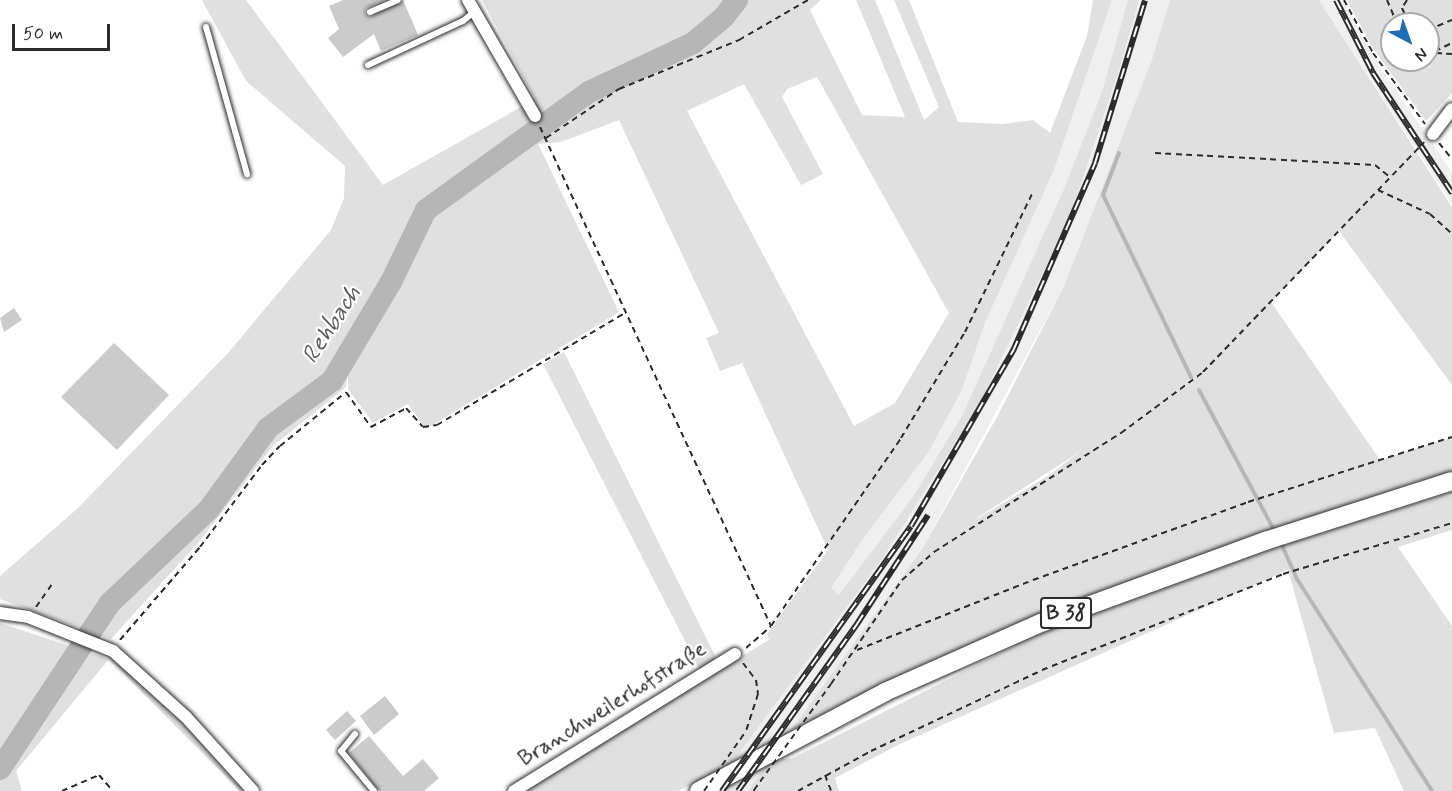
<!DOCTYPE html>
<meta charset="utf-8">
<style>
body{margin:0}
#map{position:relative;width:1452px;height:791px;overflow:hidden;background:#fff;font-family:Mynerve,sans-serif}
div>[style]{position:absolute}
.built>*{inset:0;background:#efefef}
.green>*{inset:0;background:#e0e0e0}
.stream>*{height:4px;margin:-2px;padding:0 2px;transform-origin:2px;border-radius:2px;background:#b6b6b6}
.river>*{height:22px;margin:-11px;padding:0 11px;transform-origin:11px;border-radius:11px;background:#b6b6b6}
.building>*{inset:0;background:#cbcbcb}
.path>*{height:2px;margin-top:-1px;transform-origin:0;background:repeating-linear-gradient(90deg,#2b2b2b 0 6px,transparent 0 10.5px)}
.roads{filter:drop-shadow(0 0 2px #2b2b2b) drop-shadow(0 0 2px #2b2b2b)}
.lane>*{height:6px;margin:-3px;padding:0 3px;transform-origin:3px;border-radius:3px;background:#fff}
.street>*{height:12px;margin:-6px;padding:0 6px;transform-origin:6px;border-radius:6px;background:#fff}
.primary>*{height:18px;margin:-9px;padding:0 9px;transform-origin:9px;border-radius:9px;background:#fff}
.rail>*{height:6px;margin-top:-3px;transform-origin:0;background:repeating-linear-gradient(90deg,#fff 0 11px,#2b2b2b 0 22px);box-sizing:border-box;border-block:2px solid #2b2b2b}
.path-bridge>*{height:2px;margin-top:-1px;transform-origin:0;background:repeating-linear-gradient(90deg,#2b2b2b 0 6px,transparent 0 10.5px)}
span{translate:-50% -50%;white-space:nowrap;text-align:center;line-height:1.15;-webkit-text-stroke:4.5px #fff;paint-order:stroke}
.shield-label span{padding:2px 4px;background:#fff;border:2px solid;border-radius:4px;-webkit-text-stroke-width:0}
.shield-label{font-size:21px;color:#2b2b2b;font-weight:700}
.street-label{font-size:22px;color:#2b2b2b}
.water-label{font-size:24px;color:#5c5c5c;font-style:italic}
.north{position:absolute;left:1380px;top:12px;width:60px;height:60px;box-sizing:border-box;background:#fff;border:2px solid #aaa;border-radius:50%;rotate:139deg;font-size:16px;font-weight:700;line-height:24px;text-align:center;color:#2b2b2b}
.north::after{content:'';display:block;margin:auto;width:21px;height:27px;background:#1f6fb2;clip-path:polygon(50% 0,100% 100%,50% 72%,0 100%)}
.scale{position:absolute;left:12px;top:24px;width:98px;height:27px;box-sizing:border-box;border:3px solid #2b2b2b;border-top:0;padding-left:8px;font-size:18px;line-height:21px;white-space:nowrap;color:#2b2b2b;-webkit-text-stroke:4px #fff;paint-order:stroke}
</style>
<div id="map">
<div class="built">
<div style="clip-path:polygon(1112px 0,1170px 0,1152px 59px,1064px 286px,922px 549px,748px 791px,711px 791px,786px 689px,827px 618px,823px 590px,928px 453px,962px 390px,985px 323px,1054px 170px)"></div>
<div style="clip-path:polygon(1319px 0,1343px 0,1372px 55px,1452px 172px,1452px 204px)"></div>
</div>
<div class="green">
<div style="clip-path:polygon(evenodd,202px 0,246px 0,383px 185px,535px 99px,482px 0,821px 0,810px 10px,862px 115px,905px 117px,856px 0,875px 0,924px 120px,939px 107px,894px 0,909px 0,958px 122px,1003px 124px,1033px 120px,1050px 133px,1087px 36px,1093px 0,1112px 0,1054px 170px,985px 323px,962px 390px,928px 453px,864px 537px,831px 588px,839px 595px,913px 497px,963px 414px,1064px 189px,1102px 92px,1128px 0,1139px 0,1118px 73px,1070px 216px,979px 405px,882px 559px,729px 767px,678px 791px,525px 791px,703px 676px,543px 364px,564px 352px,721px 668px,769px 640px,767px 634px,828px 550px,742px 363px,720px 371px,706px 338px,719px 333px,619px 120px,561px 142px,538px 144px,619px 312px,426px 429px,408px 404px,373px 423px,348px 389px,348px 372px,346px 387px,273px 446px,199px 542px,111px 639px,0 599px,0 576px,78px 508px,229px 352px,331px 230px,344px 198px,345px 166px,246px 81px,202px 0,817px 77px,949px 313px,895px 403px,854px 426px,687px 111px,744px 84px,801px 185px,823px 174px,782px 97px,787px 89px,817px 77px)"></div>
<div style="clip-path:polygon(evenodd,1170px 0,1319px 0,1452px 207px,1452px 385px,1339px 231px,1271px 302px,1380px 460px,1452px 437px,1452px 474px,928px 667px,792px 729px,922px 549px,997px 417px,1064px 286px,1152px 59px,1170px 0,1081px 451px,1049px 475px,977px 519px,977px 518px,1081px 451px)"></div>
<div style="clip-path:polygon(evenodd,1347px 0,1452px 0,1452px 93px,1426px 121px,1372px 47px,1347px 0,1392px 24px,1428px 24px,1428px 60px,1392px 60px,1392px 24px)"></div>
<div style="clip-path:polygon(1452px 492px,1452px 530px,1398px 547px,1452px 626px,1452px 791px,1404px 791px,1375px 728px,1334px 733px,1288px 570px,900px 744px,835px 778px,839px 791px,748px 791px,769px 761px,793px 758px,1038px 634px,1275px 548px)"></div>
<div style="clip-path:polygon(0 623px,109px 659px,119px 648px,197px 718px,246px 791px,240px 791px,109px 659px,16px 771px,22px 791px,0 791px)"></div>
</div>
<div class="stream">
<div style="left:1119px;top:153px;width:45px;rotate:110.9deg"></div>
<div style="left:1103px;top:195px;width:202px;rotate:64.2deg"></div>
<div style="left:1199px;top:390px;width:161px;rotate:61.8deg"></div>
<div style="left:1280px;top:541px;width:42px;rotate:65.9deg"></div>
<div style="left:1297px;top:579px;width:251px;rotate:57.5deg"></div>
</div>
<div class="river">
<div style="left:0;top:769px;width:199px;rotate:-56.5deg"></div>
<div style="left:110px;top:603px;width:137px;rotate:-43.5deg"></div>
<div style="left:209px;top:509px;width:100px;rotate:-53.9deg"></div>
<div style="left:268px;top:428px;width:79px;rotate:-36.3deg"></div>
<div style="left:332px;top:381px;width:115px;rotate:-59.2deg"></div>
<div style="left:391px;top:282px;width:80px;rotate:-64.1deg"></div>
<div style="left:426px;top:210px;width:201px;rotate:-35.9deg"></div>
<div style="left:589px;top:92px;width:115px;rotate:-25.2deg"></div>
<div style="left:693px;top:43px;width:39px;rotate:-40deg"></div>
<div style="left:723px;top:18px;width:23px;rotate:-52deg"></div>
</div>
<div class="building">
<div style="clip-path:polygon(343px 0,385px 0,366px 8px,365px 14px,370px 17px,403px 0,418px 35px,381px 51px,374px 34px,343px 57px,328px 38px,339px 29px,329px 6px)"></div>
<div style="clip-path:polygon(14px 308px,22px 320px,4px 332px,0 318px)"></div>
<div style="clip-path:polygon(114px 343px,169px 395px,117px 450px,61px 397px)"></div>
<div style="clip-path:polygon(385px 696px,399px 714px,374px 735px,360px 716px)"></div>
<div style="clip-path:polygon(347px 711px,356px 721px,335px 740px,326px 730px)"></div>
<div style="clip-path:polygon(369px 736px,403px 776px,423px 759px,439px 778px,424px 791px,379px 791px,349px 753px)"></div>
</div>
<div class="path">
<div style="left:1344px;top:0;width:60px;rotate:61.3deg"></div>
<div style="left:1373px;top:53px;width:88px;rotate:53.8deg"></div>
<div style="left:1387px;top:0;width:26px;rotate:67deg"></div>
<div style="left:1407px;top:0;width:9px;rotate:122deg"></div>
<div style="left:1402px;top:8px;width:17px;rotate:66deg"></div>
<div style="left:1428px;top:30px;width:26px;rotate:-23deg"></div>
<div style="left:1428px;top:35px;width:20px;rotate:66deg"></div>
<div style="left:1436px;top:53px;width:16px;rotate:4deg"></div>
<div style="left:1435px;top:51px;width:19px;rotate:-25deg"></div>
<div style="left:540px;top:127px;width:550px;rotate:65.16deg"></div>
<div style="left:546px;top:138px;width:88px;rotate:-33.9deg"></div>
<div style="left:619px;top:89px;width:130px;rotate:-22.2deg"></div>
<div style="left:739px;top:40px;width:80px;rotate:-30.1deg"></div>
<div style="left:1439px;top:143px;width:21px;rotate:51deg"></div>
<div style="left:1155px;top:153px;width:220px;rotate:3.1deg"></div>
<div style="left:1375px;top:165px;width:19px;rotate:39deg"></div>
<div style="left:1378px;top:190px;width:57px;rotate:24.8deg"></div>
<div style="left:1430px;top:214px;width:30px;rotate:42deg"></div>
<div style="left:36px;top:607px;width:29px;rotate:-55deg"></div>
<div style="left:120px;top:640px;width:123px;rotate:-49.3deg"></div>
<div style="left:200px;top:547px;width:103px;rotate:-52.9deg"></div>
<div style="left:262px;top:465px;width:26px;rotate:-47deg"></div>
<div style="left:280px;top:446px;width:85px;rotate:-39.3deg"></div>
<div style="left:346px;top:392px;width:43px;rotate:54.5deg"></div>
<div style="left:371px;top:427px;width:40px;rotate:-28deg"></div>
<div style="left:406px;top:408px;width:25px;rotate:48deg"></div>
<div style="left:423px;top:427px;width:14px;rotate:-8deg"></div>
<div style="left:437px;top:425px;width:217px;rotate:-30.8deg"></div>
<div style="left:746px;top:648px;width:33px;rotate:-41deg"></div>
<div style="left:771px;top:626px;width:229px;rotate:-55.3deg"></div>
<div style="left:901px;top:438px;width:124px;rotate:-58.9deg"></div>
<div style="left:965px;top:332px;width:153px;rotate:-64.1deg"></div>
<div style="left:857px;top:650px;width:189px;rotate:-21.7deg"></div>
<div style="left:1033px;top:580px;width:229px;rotate:-19.9deg"></div>
<div style="left:1248px;top:502px;width:214px;rotate:-17.7deg"></div>
<div style="left:743px;top:663px;width:21px;rotate:53deg"></div>
<div style="left:756px;top:680px;width:14px;rotate:82deg"></div>
<div style="left:758px;top:694px;width:39px;rotate:108deg"></div>
<div style="left:831px;top:684px;width:126px;rotate:-55.7deg"></div>
<div style="left:902px;top:580px;width:43px;rotate:-41.2deg"></div>
<div style="left:934px;top:552px;width:222px;rotate:-32.5deg"></div>
<div style="left:1121px;top:433px;width:102px;rotate:-36.6deg"></div>
<div style="left:1203px;top:372px;width:319px;rotate:-46.1deg"></div>
<div style="left:825px;top:775px;width:17px;rotate:69deg"></div>
<div style="left:62px;top:791px;width:40px;rotate:-23.4deg"></div>
<div style="left:99px;top:775px;width:21px;rotate:49deg"></div>
<div style="left:754px;top:791px;width:1px;rotate:-90deg"></div>
<div style="left:798px;top:791px;width:83px;rotate:-28.7deg"></div>
<div style="left:871px;top:751px;width:189px;rotate:-25.3deg"></div>
<div style="left:1042px;top:670px;width:259px;rotate:-21.7deg"></div>
<div style="left:1283px;top:574px;width:177px;rotate:-16.8deg"></div>
</div>
<div class="roads">
<div class="lane">
<div style="left:370px;top:12px;width:30px;rotate:-23deg"></div>
<div style="left:206px;top:27px;width:153px;rotate:74.4deg"></div>
<div style="left:368px;top:65px;width:105px;rotate:-24.9deg"></div>
<div style="left:463px;top:21px;width:14px;rotate:-39deg"></div>
<div style="left:355px;top:734px;width:22px;rotate:129deg"></div>
<div style="left:341px;top:751px;width:52px;rotate:50.5deg"></div>
</div>
<div class="street">
<div style="left:468px;top:0;width:134px;rotate:60deg"></div>
<div style="left:1433px;top:134px;width:31px;rotate:-53deg"></div>
<div style="left:0;top:613px;width:28px;rotate:8deg"></div>
<div style="left:28px;top:617px;width:92px;rotate:21.8deg"></div>
<div style="left:113px;top:651px;width:98px;rotate:42.1deg"></div>
<div style="left:186px;top:717px;width:100px;rotate:47.8deg"></div>
<div style="left:514px;top:791px;width:260px;rotate:-31.8deg"></div>
</div>
<div class="primary">
<div style="left:699px;top:791px;width:211px;rotate:-28deg"></div>
<div style="left:885px;top:692px;width:171px;rotate:-23.9deg"></div>
<div style="left:1041px;top:623px;width:239px;rotate:-20.1deg"></div>
<div style="left:1265px;top:541px;width:196px;rotate:-17.8deg"></div>
</div>
</div>
<div class="rail">
<div style="left:1336px;top:0;width:82px;rotate:63.1deg"></div>
<div style="left:1373px;top:73px;width:144px;rotate:56.6deg"></div>
<div style="left:722px;top:791px;width:325px;rotate:-54.5deg"></div>
<div style="left:911px;top:526px;width:203px;rotate:-59.8deg"></div>
<div style="left:1013px;top:351px;width:205px;rotate:-66.4deg"></div>
<div style="left:1095px;top:163px;width:170px;rotate:-72.9deg"></div>
<div style="left:738px;top:791px;width:205px;rotate:-54.5deg"></div>
<div style="left:857px;top:624px;width:130px;rotate:-56.9deg"></div>
</div>
<div class="path-bridge">
<div style="left:754px;top:790px;width:131px;rotate:-54deg"></div>
<div style="left:704px;top:791px;width:73px;rotate:-55deg"></div>
</div>
<div class="shield-label">
<span style="left:1066px;top:613px">B 38</span>
</div>
<div class="street-label">
<span style="left:613px;top:705px;rotate:-32deg">Branchweilerhofstraße</span>
</div>
<div class="water-label">
<span style="left:332px;top:325px;rotate:-57deg">Rehbach</span>
</div>
<div class="north">N</div>
<div class="scale">50 m</div>
</div>
